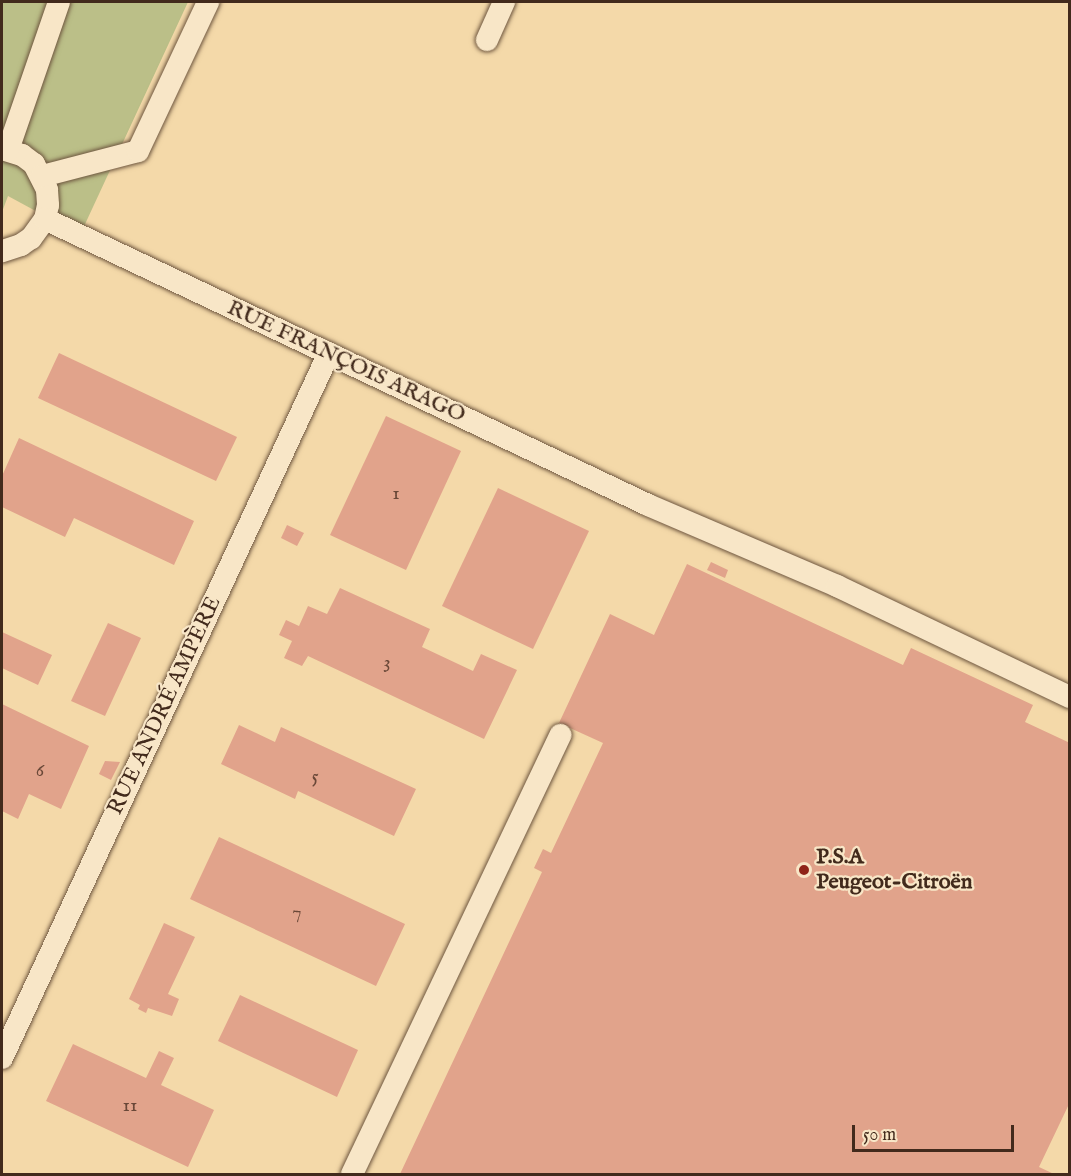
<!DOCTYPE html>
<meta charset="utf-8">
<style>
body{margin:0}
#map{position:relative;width:1071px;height:1176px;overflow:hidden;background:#f4d9a9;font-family:"IM FELL English",serif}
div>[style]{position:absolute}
.green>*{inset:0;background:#bbbf88}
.building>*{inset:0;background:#e1a38b}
.roads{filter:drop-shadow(0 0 2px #6e563f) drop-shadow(0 0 2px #6e563f)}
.minor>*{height:22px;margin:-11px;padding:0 11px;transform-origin:11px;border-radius:11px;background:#f8e6c7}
.dots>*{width:16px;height:16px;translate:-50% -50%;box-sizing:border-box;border:3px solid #f8e6c7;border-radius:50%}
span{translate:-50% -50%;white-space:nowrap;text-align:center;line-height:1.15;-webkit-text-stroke:4.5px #f8e6c7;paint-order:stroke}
.number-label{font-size:20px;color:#6a4838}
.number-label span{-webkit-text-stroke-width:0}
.street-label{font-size:22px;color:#422a1c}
.poi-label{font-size:22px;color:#422a1c;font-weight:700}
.left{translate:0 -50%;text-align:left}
.frame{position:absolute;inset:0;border:3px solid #422a1c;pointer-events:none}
.scale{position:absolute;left:852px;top:1125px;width:162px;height:27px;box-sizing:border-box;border:3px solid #422a1c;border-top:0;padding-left:8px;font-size:18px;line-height:21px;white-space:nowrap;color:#422a1c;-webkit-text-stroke:4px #f8e6c7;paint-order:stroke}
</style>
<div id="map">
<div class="green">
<div style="clip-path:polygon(2px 2px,188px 2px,80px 235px,8px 196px,2px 212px)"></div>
</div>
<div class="building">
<div style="clip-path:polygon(59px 353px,237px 437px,216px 481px,38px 398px)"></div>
<div style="clip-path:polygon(386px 416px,461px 451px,406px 570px,330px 535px)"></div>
<div style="clip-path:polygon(19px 438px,194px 521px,174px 565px,74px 518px,65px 537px,2px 507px,2px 476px)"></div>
<div style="clip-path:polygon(498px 488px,589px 531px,533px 649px,442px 606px)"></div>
<div style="clip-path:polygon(287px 525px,304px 533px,297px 546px,281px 538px)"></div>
<div style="clip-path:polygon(711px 562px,728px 570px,725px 578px,707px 570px)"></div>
<div style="clip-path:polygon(687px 564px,903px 665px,911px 648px,1033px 705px,1025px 722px,1070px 743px,1070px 1102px,1039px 1167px,1054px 1174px,400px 1174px,542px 872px,534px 868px,543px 849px,551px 853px,603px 743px,559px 723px,610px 614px,654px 635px)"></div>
<div style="clip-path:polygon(340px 588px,430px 629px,422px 647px,473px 671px,481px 654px,517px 670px,484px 739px,308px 656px,302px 666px,284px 658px,292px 641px,279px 635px,286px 620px,299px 626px,308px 606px,327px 614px)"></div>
<div style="clip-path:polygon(108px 623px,141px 638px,105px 716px,71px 701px)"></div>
<div style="clip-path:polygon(2px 632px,52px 655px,38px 685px,2px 668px)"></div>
<div style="clip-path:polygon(2px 704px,89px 746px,61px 809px,29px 794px,18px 819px,2px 811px)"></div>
<div style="clip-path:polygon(239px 725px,275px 742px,281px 727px,416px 789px,394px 836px,298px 791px,295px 799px,221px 764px)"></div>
<div style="clip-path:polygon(105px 761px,120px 762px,111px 780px,99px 774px)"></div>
<div style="clip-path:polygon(219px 837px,405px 924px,376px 986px,190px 899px)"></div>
<div style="clip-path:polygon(164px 923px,195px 937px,168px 994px,179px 999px,172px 1016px,148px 1008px,146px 1013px,138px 1009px,140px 1005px,129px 999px)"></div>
<div style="clip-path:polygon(240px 995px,358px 1050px,337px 1097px,218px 1041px)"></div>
<div style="clip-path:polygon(73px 1044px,146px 1078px,159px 1051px,174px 1058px,161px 1085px,214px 1110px,188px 1167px,46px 1101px)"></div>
</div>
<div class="roads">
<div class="minor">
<div style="left:487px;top:40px;width:42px;rotate:-65.9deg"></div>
<div style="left:2px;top:149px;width:21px;rotate:17deg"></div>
<div style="left:22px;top:155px;width:15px;rotate:37deg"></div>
<div style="left:34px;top:164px;width:29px;rotate:63deg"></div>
<div style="left:47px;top:190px;width:15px;rotate:86deg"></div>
<div style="left:48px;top:205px;width:14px;rotate:102deg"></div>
<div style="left:45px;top:219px;width:24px;rotate:126deg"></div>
<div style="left:31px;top:238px;width:12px;rotate:145deg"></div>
<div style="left:21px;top:245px;width:20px;rotate:162deg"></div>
<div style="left:8px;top:150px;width:157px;rotate:-71deg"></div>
<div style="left:42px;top:176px;width:99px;rotate:-14.6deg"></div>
<div style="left:138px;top:151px;width:165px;rotate:-64.8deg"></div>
<div style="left:45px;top:219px;width:667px;rotate:25.37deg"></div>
<div style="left:648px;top:505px;width:206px;rotate:23.2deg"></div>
<div style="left:837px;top:586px;width:258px;rotate:25.5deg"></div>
<div style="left:2px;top:1058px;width:777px;rotate:-65.12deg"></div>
<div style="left:352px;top:1174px;width:486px;rotate:-64.6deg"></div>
</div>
</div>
<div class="dots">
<div style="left:804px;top:870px;background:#8f2418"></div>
</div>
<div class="number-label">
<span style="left:396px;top:493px">1</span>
<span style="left:387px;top:662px">3</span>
<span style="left:40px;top:770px">6</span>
<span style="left:315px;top:776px">5</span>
<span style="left:297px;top:912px">7</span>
<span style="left:130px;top:1105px">11</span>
</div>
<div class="street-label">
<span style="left:346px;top:362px;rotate:25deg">RUE FRANÇOIS ARAGO</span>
<span style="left:165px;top:706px;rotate:-65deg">RUE ANDRÉ AMPÈRE</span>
</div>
<div class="poi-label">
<span class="left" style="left:816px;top:870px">P.S.A<br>Peugeot-Citroën</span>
</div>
<div class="frame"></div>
<div class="scale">50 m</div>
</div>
